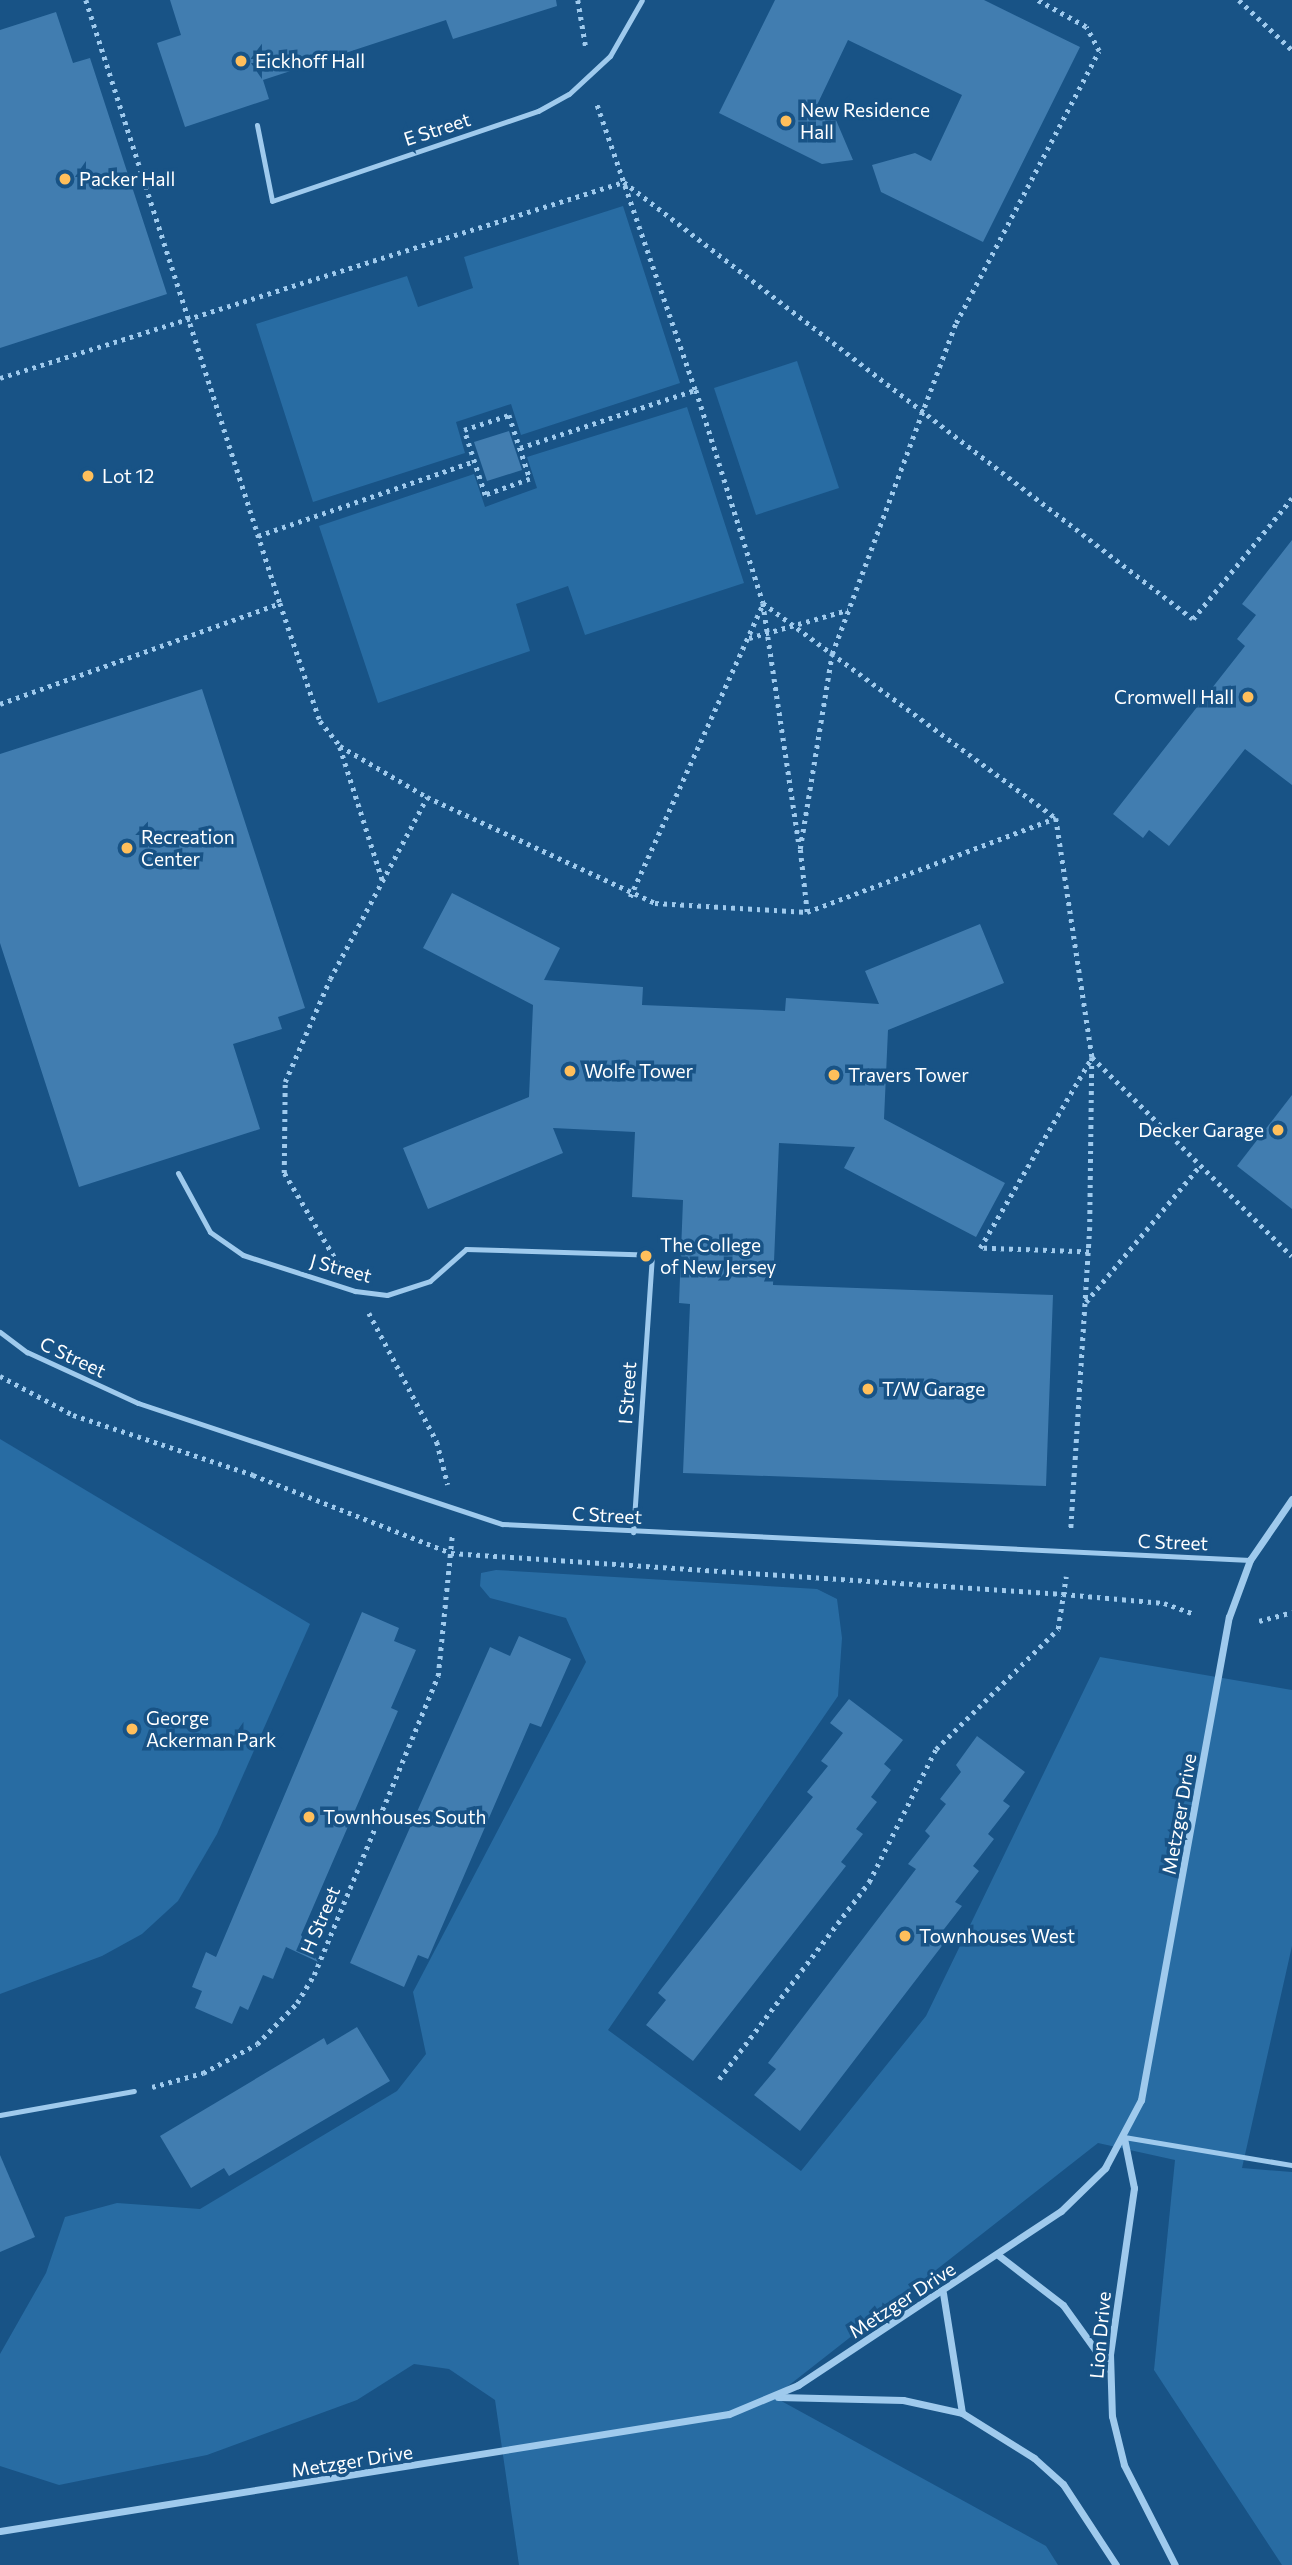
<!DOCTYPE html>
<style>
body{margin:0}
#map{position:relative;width:1292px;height:2565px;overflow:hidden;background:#185386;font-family:Commissioner,sans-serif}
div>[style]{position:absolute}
.green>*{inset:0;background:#286ca3}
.building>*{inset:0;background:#417db0}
.path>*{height:4.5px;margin-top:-2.25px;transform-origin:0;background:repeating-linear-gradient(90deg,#9fcaed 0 3.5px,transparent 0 8.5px)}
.lane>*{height:5px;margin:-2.5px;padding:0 2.5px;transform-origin:2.5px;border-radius:2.5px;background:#9fcaed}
.street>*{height:7px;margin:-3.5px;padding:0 3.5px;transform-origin:3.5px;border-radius:3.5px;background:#9fcaed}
.dots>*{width:19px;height:19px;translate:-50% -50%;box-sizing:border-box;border:4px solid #185386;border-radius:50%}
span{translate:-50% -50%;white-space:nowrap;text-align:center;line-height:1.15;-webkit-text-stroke:7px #185386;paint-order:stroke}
.poi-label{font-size:19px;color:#fff}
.left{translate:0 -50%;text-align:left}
.right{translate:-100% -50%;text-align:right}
.street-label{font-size:19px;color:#fff}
</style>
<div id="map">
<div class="green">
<div style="clip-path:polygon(623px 206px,680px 383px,521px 435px,511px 404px,456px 422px,465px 453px,313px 502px,256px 324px,407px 276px,418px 307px,473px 288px,464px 257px)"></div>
<div style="clip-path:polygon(797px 361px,839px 488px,756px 515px,714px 388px)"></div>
<div style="clip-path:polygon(687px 407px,744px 583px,585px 635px,568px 586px,516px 604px,530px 651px,378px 703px,319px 526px,474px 474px,485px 507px,537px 488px,527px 457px)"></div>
<div style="clip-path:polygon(0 1439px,310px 1624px,217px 1834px,178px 1901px,142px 1934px,102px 1956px,0 1994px)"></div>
<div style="clip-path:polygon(496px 1570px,817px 1589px,837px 1599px,842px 1638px,838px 1696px,608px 2030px,801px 2171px,926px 2016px,1100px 1657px,1292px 1690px,1292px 1946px,1242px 2168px,1292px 2172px,1292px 2565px,1282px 2565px,1154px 2370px,1175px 2160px,1098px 2143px,774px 2397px,1046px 2546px,1058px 2565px,519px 2565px,495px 2400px,449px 2369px,414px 2364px,357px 2400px,207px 2455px,59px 2485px,0 2466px,0 2354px,46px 2273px,65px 2217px,117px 2203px,200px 2209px,397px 2091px,426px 2054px,413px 1992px,586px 1662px,566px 1618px,490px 1598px,480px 1586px,481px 1573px)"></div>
</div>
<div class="building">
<div style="clip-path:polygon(170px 0,556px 0,557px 6px,453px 39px,446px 20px,263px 80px,269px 99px,185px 127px,157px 43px,181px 35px)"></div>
<div style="clip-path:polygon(775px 0,984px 0,1080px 47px,983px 242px,881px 192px,872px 165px,915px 153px,931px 161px,962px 95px,848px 40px,817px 105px,833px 113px,853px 160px,822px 164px,719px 113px)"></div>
<div style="clip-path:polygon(56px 12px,73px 63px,90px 58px,167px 294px,0 348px,0 30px)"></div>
<div style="clip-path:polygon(509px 431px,522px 470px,487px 481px,474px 442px)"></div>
<div style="clip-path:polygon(1292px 540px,1292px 785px,1245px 749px,1169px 846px,1149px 830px,1143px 838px,1113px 814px,1245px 646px,1237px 639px,1256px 615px,1242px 604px)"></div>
<div style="clip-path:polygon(202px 689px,305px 1008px,278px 1017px,282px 1029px,233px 1044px,260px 1129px,79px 1187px,0 943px,0 754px)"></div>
<div style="clip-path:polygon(452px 893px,560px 948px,544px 980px,643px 987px,642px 1005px,785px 1011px,786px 998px,879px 1004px,865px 971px,980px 924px,1004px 983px,888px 1030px,884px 1119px,1005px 1183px,976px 1237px,844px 1168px,855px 1147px,779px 1143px,773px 1285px,1053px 1295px,1046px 1486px,683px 1473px,690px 1304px,679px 1303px,683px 1200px,632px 1197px,635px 1132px,553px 1128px,563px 1153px,428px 1209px,403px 1148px,529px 1097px,533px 1005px,423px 948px)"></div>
<div style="clip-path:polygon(1292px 1095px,1292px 1209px,1237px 1166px)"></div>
<div style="clip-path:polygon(362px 1612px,399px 1628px,394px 1641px,416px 1650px,391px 1708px,398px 1711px,301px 1935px,318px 1962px,286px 1947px,273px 1979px,263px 1975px,248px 2010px,240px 2006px,232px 2024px,195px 2008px,202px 1991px,192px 1987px,206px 1952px,216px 1957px)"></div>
<div style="clip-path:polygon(519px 1636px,571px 1659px,541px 1727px,530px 1723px,428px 1959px,418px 1955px,404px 1987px,350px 1963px,490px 1647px,510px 1656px)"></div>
<div style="clip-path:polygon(849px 1699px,903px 1740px,884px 1764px,891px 1770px,871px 1797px,877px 1802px,856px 1829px,863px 1834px,841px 1862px,846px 1866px,693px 2061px,646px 2025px,666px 2000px,658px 1993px,813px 1797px,807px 1792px,828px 1766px,821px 1761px,843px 1733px,830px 1723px)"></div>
<div style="clip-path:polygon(977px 1736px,1025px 1772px,1003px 1801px,1010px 1806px,988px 1834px,994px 1839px,973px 1866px,979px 1871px,955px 1902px,962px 1906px,941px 1933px,948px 1938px,800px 2131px,754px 2095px,776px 2069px,768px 2063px,916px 1869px,908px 1864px,930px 1836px,925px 1831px,946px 1804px,940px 1799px,961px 1772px,956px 1765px)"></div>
<div style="clip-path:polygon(357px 2027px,390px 2081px,229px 2176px,224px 2168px,191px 2188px,160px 2136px,324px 2038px,327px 2045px)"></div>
<div style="clip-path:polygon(0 2155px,35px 2237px,0 2252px)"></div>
</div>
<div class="path">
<div style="left:86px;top:0;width:633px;rotate:72.17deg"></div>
<div style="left:280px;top:603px;width:125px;rotate:71.3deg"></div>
<div style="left:320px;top:721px;width:32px;rotate:51deg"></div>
<div style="left:340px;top:746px;width:101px;rotate:30.4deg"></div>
<div style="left:427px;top:797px;width:251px;rotate:24.9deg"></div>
<div style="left:655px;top:903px;width:152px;rotate:3.4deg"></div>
<div style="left:807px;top:912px;width:266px;rotate:-20.7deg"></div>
<div style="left:578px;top:0;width:49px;rotate:80.5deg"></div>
<div style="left:1239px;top:0;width:73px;rotate:43.3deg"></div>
<div style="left:0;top:378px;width:654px;rotate:-17.44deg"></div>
<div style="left:624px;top:182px;width:717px;rotate:37.52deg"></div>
<div style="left:1193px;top:619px;width:156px;rotate:-50.7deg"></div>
<div style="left:696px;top:390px;width:223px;rotate:72.5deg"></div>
<div style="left:763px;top:603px;width:244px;rotate:81.5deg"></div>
<div style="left:509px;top:415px;width:67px;rotate:71.8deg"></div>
<div style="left:530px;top:479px;width:48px;rotate:160.4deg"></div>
<div style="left:485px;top:495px;width:68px;rotate:-107.9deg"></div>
<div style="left:464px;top:430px;width:47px;rotate:-18.4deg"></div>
<div style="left:520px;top:448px;width:184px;rotate:-18.3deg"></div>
<div style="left:695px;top:390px;width:305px;rotate:-109deg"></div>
<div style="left:258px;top:536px;width:229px;rotate:-19.1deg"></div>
<div style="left:763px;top:603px;width:363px;rotate:36.3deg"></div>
<div style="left:1056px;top:818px;width:242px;rotate:81.4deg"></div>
<div style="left:1092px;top:1057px;width:170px;rotate:90.7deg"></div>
<div style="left:1090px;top:1227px;width:306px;rotate:93.6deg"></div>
<div style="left:749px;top:638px;width:103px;rotate:-15.8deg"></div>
<div style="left:0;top:704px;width:298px;rotate:-19.8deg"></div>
<div style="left:340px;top:747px;width:139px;rotate:72.3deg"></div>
<div style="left:630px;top:897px;width:322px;rotate:-65.6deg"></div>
<div style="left:807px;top:912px;width:63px;rotate:-96.3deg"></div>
<div style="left:800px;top:849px;width:198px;rotate:-80.7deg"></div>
<div style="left:832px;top:654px;width:353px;rotate:-69.5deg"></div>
<div style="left:956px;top:323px;width:307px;rotate:-62.3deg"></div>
<div style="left:1099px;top:51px;width:27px;rotate:-118deg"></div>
<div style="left:1086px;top:27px;width:56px;rotate:-151.1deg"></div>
<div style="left:1089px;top:1252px;width:109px;rotate:-177.9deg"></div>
<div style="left:980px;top:1248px;width:221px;rotate:-59.6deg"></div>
<div style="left:1092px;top:1057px;width:282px;rotate:44.9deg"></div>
<div style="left:338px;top:1264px;width:106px;rotate:-120.7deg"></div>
<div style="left:284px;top:1173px;width:91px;rotate:-89.4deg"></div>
<div style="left:285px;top:1082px;width:112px;rotate:-66.4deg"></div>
<div style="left:330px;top:979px;width:206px;rotate:-61.9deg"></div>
<div style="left:1086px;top:1302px;width:175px;rotate:-50.1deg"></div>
<div style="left:369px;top:1313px;width:146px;rotate:62.2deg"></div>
<div style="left:437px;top:1442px;width:44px;rotate:75.7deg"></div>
<div style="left:0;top:1376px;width:83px;rotate:28.1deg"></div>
<div style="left:73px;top:1415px;width:190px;rotate:18.4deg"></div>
<div style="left:253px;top:1475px;width:213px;rotate:21.5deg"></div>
<div style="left:451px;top:1553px;width:613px;rotate:3.83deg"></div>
<div style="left:1063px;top:1594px;width:101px;rotate:5.1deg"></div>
<div style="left:1164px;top:1603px;width:32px;rotate:20deg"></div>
<div style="left:1259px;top:1621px;width:34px;rotate:-15deg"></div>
<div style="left:719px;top:2079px;width:248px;rotate:-52.7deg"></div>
<div style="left:869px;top:1882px;width:149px;rotate:-63.3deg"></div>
<div style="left:936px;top:1749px;width:171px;rotate:-44.5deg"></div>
<div style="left:1058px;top:1629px;width:53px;rotate:-81.3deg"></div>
<div style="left:152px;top:2087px;width:53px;rotate:-15.4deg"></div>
<div style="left:203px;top:2073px;width:61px;rotate:-28.2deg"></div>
<div style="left:257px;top:2044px;width:57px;rotate:-45.7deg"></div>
<div style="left:297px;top:2003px;width:33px;rotate:-59deg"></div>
<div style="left:314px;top:1975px;width:324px;rotate:-67.5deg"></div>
<div style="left:438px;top:1676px;width:141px;rotate:-84.3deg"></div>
</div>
<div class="lane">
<div style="left:257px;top:125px;width:77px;rotate:78.8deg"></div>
<div style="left:272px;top:201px;width:281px;rotate:-18.7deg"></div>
<div style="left:538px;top:111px;width:35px;rotate:-29deg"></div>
<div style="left:569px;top:94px;width:56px;rotate:-42.8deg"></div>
<div style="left:610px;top:56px;width:64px;rotate:-60.3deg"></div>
<div style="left:178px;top:1173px;width:67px;rotate:61.5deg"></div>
<div style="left:210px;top:1232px;width:40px;rotate:34.9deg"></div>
<div style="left:243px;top:1255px;width:118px;rotate:17.8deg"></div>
<div style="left:355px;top:1291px;width:32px;rotate:7deg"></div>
<div style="left:387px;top:1295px;width:45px;rotate:-18deg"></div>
<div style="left:430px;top:1281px;width:48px;rotate:-41.6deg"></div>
<div style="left:466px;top:1249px;width:186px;rotate:1.8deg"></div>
<div style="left:652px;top:1255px;width:278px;rotate:93.9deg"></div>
<div style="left:0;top:1332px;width:34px;rotate:37deg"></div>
<div style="left:27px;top:1352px;width:122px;rotate:24.7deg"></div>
<div style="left:138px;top:1403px;width:384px;rotate:18.4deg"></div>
<div style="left:502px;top:1524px;width:749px;rotate:2.76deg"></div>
<div style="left:0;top:2115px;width:136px;rotate:-10.2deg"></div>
<div style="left:1124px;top:2137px;width:170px;rotate:9.5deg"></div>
</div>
<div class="street">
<div style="left:1124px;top:2138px;width:51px;rotate:78.7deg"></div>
<div style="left:1134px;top:2188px;width:168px;rotate:98.2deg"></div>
<div style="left:1110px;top:2354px;width:62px;rotate:88.2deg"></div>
<div style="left:1112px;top:2416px;width:50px;rotate:76.2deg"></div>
<div style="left:1124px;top:2465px;width:112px;rotate:63deg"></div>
<div style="left:998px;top:2255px;width:82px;rotate:37.6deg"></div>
<div style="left:1063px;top:2305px;width:79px;rotate:54.3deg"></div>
<div style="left:943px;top:2293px;width:121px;rotate:81deg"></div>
<div style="left:778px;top:2397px;width:125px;rotate:1.4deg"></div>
<div style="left:903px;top:2400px;width:60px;rotate:12.4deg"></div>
<div style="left:962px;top:2413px;width:85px;rotate:32deg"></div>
<div style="left:1034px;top:2458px;width:39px;rotate:42deg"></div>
<div style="left:1063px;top:2484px;width:97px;rotate:56.8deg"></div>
<div style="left:0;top:2531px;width:738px;rotate:-9.12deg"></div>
<div style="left:729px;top:2414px;width:75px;rotate:-22.8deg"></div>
<div style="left:798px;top:2385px;width:315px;rotate:-33.5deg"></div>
<div style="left:1061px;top:2211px;width:62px;rotate:-44.3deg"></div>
<div style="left:1105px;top:2168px;width:77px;rotate:-62.1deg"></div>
<div style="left:1141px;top:2100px;width:491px;rotate:-79.7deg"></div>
<div style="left:1229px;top:1617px;width:61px;rotate:-69.8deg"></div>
<div style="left:1250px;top:1560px;width:74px;rotate:-55.5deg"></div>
</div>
<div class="dots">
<div style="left:241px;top:61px;background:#ffbf5b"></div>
<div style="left:786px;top:121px;background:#ffbf5b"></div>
<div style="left:65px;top:179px;background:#ffbf5b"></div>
<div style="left:88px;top:476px;background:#ffbf5b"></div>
<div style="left:1248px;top:697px;background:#ffbf5b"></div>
<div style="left:127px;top:848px;background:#ffbf5b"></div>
<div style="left:570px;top:1071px;background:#ffbf5b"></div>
<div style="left:834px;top:1075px;background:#ffbf5b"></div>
<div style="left:1278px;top:1130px;background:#ffbf5b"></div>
<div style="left:646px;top:1256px;background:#ffbf5b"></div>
<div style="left:868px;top:1389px;background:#ffbf5b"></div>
<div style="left:132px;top:1729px;background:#ffbf5b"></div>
<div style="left:309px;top:1817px;background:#ffbf5b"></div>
<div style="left:905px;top:1936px;background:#ffbf5b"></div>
</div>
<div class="poi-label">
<span class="left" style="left:255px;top:61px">Eickhoff Hall</span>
<span class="left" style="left:800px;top:121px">New Residence<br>Hall</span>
<span class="left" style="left:79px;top:179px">Packer Hall</span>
<span class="left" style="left:102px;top:476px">Lot 12</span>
<span class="right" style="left:1234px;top:697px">Cromwell Hall</span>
<span class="left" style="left:141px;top:848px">Recreation<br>Center</span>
<span class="left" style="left:584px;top:1071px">Wolfe Tower</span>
<span class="left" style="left:848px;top:1075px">Travers Tower</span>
<span class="right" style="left:1264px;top:1130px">Decker Garage</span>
<span class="left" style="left:660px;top:1256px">The College<br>of New Jersey</span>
<span class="left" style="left:882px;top:1389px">T/W Garage</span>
<span class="left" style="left:146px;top:1729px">George<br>Ackerman Park</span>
<span class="left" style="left:323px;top:1817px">Townhouses South</span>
<span class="left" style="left:919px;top:1936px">Townhouses West</span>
</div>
<div class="street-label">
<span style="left:437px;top:129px;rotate:-18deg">E Street</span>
<span style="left:341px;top:1268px;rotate:15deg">J Street</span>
<span style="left:73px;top:1357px;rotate:25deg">C Street</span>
<span style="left:627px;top:1393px;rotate:-86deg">I Street</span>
<span style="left:607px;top:1515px;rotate:3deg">C Street</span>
<span style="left:1173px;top:1542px;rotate:2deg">C Street</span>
<span style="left:1179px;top:1814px;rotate:-80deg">Metzger Drive</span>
<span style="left:320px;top:1920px;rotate:-67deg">H Street</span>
<span style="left:902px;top:2300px;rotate:-33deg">Metzger Drive</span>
<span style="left:1100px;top:2335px;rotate:-85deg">Lion Drive</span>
<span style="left:352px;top:2461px;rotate:-9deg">Metzger Drive</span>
</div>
</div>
